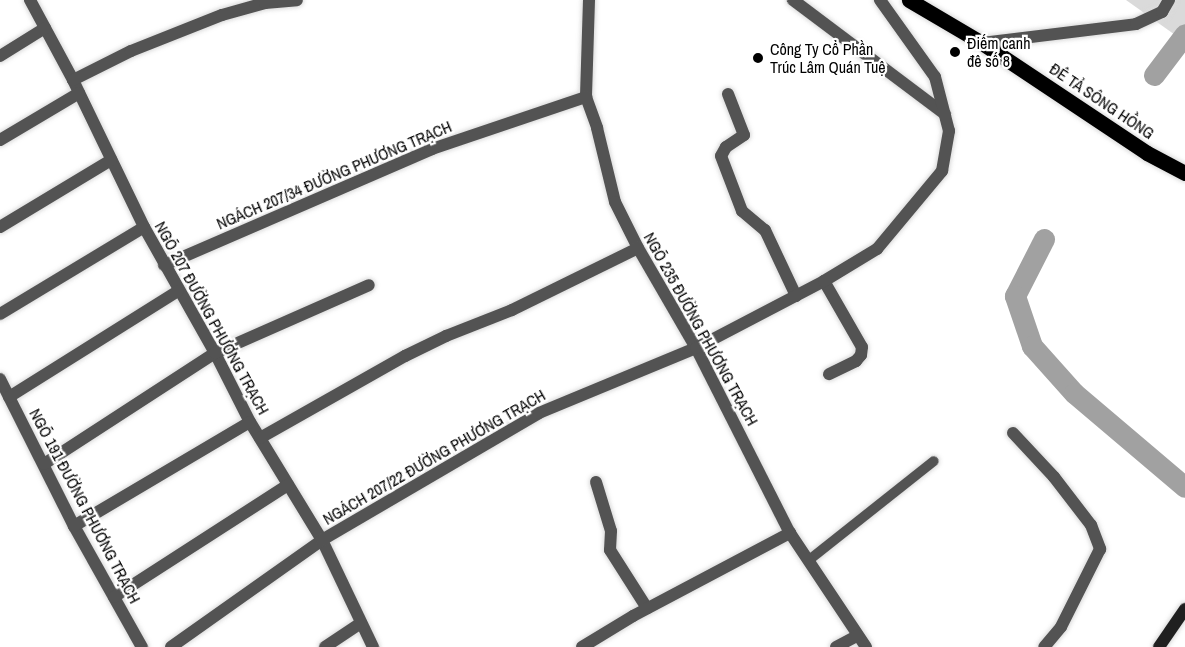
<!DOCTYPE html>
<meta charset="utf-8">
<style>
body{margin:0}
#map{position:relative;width:1185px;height:647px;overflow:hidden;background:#fff;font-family:"Archivo Narrow",sans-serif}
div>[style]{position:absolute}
.green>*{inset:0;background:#dadada}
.canal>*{height:21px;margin:-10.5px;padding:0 10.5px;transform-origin:10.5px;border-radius:10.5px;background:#a1a1a1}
.roads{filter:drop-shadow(0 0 2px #dbdbdb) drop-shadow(0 0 2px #dbdbdb)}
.lane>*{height:10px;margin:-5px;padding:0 5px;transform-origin:5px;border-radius:5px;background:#535353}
.street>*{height:12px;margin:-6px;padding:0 6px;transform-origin:6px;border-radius:6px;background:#535353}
.secondary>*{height:12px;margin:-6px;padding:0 6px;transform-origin:6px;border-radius:6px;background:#202020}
.primary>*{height:15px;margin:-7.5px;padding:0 7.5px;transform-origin:7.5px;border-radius:7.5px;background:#000}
.dots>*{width:16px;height:16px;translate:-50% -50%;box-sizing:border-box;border:3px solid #fff;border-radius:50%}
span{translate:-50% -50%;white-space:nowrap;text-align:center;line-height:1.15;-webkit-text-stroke:4.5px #fff;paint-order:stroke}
.poi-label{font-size:16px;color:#000}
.left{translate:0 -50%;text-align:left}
.street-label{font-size:16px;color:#000}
</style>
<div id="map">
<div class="green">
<div style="clip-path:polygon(1126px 0,1185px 0,1185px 42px)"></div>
</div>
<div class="canal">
<div style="left:1154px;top:75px;width:51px;rotate:-52.9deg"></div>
<div style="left:1044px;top:239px;width:64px;rotate:117deg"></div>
<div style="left:1015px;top:296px;width:53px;rotate:71.2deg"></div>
<div style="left:1032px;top:346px;width:63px;rotate:48.2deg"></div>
<div style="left:1074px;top:393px;width:145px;rotate:40.3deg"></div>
</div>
<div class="roads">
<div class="lane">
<div style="left:809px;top:560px;width:159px;rotate:-38.4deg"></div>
</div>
<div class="street">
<div style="left:30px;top:0;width:91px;rotate:61.7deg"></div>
<div style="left:73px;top:80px;width:163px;rotate:64.2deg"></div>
<div style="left:144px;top:227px;width:145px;rotate:60.6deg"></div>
<div style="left:215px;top:353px;width:77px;rotate:63.1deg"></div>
<div style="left:250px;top:422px;width:138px;rotate:58.6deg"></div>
<div style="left:322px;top:540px;width:119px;rotate:64.5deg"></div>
<div style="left:589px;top:0;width:97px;rotate:91.8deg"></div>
<div style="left:586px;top:97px;width:33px;rotate:70deg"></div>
<div style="left:597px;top:128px;width:76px;rotate:76.3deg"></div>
<div style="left:615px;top:202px;width:51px;rotate:63.4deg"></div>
<div style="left:638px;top:248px;width:116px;rotate:59.9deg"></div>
<div style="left:696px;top:348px;width:208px;rotate:63.1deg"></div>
<div style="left:790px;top:533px;width:137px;rotate:56.3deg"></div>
<div style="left:793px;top:0;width:190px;rotate:36.9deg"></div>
<div style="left:982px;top:43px;width:155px;rotate:-7deg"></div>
<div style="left:1136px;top:24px;width:29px;rotate:-25deg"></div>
<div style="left:1162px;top:12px;width:14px;rotate:-60deg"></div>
<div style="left:0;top:56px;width:53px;rotate:-31.9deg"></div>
<div style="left:73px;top:80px;width:65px;rotate:-26.6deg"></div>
<div style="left:131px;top:51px;width:98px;rotate:-21.6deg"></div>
<div style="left:222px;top:15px;width:45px;rotate:-15.6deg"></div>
<div style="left:265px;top:3px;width:32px;rotate:-5deg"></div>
<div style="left:728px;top:94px;width:44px;rotate:68.7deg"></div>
<div style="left:744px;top:135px;width:22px;rotate:146deg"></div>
<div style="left:726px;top:147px;width:10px;rotate:119deg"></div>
<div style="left:721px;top:156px;width:59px;rotate:69.1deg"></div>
<div style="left:742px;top:211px;width:30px;rotate:40deg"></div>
<div style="left:765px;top:230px;width:73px;rotate:64.8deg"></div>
<div style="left:0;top:140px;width:92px;rotate:-30.7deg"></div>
<div style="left:0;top:227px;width:130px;rotate:-31.1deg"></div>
<div style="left:164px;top:265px;width:292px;rotate:-23.4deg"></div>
<div style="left:432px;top:149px;width:163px;rotate:-18.7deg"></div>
<div style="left:824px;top:281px;width:76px;rotate:60.1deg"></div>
<div style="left:862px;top:347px;width:8px;rotate:97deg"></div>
<div style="left:861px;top:355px;width:8px;rotate:130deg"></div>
<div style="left:856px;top:361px;width:30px;rotate:154deg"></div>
<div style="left:0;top:314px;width:168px;rotate:-31.1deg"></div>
<div style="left:0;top:379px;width:165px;rotate:63.3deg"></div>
<div style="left:74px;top:526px;width:139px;rotate:60.7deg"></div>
<div style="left:9px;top:397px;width:199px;rotate:-32.1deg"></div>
<div style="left:1013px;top:433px;width:60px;rotate:47deg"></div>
<div style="left:1054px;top:477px;width:61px;rotate:52.4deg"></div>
<div style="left:1091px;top:525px;width:26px;rotate:69deg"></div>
<div style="left:1100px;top:549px;width:87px;rotate:116.6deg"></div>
<div style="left:1061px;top:627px;width:26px;rotate:130deg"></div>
<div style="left:260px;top:438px;width:167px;rotate:-29.5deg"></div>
<div style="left:405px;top:356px;width:46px;rotate:-26deg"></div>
<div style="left:446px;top:336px;width:71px;rotate:-21.5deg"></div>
<div style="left:512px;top:310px;width:140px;rotate:-26.2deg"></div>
<div style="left:44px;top:464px;width:204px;rotate:-33deg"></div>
<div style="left:215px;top:353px;width:168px;rotate:-23.8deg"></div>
<div style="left:596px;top:482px;width:51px;rotate:73deg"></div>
<div style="left:611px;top:531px;width:19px;rotate:93deg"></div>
<div style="left:610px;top:550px;width:69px;rotate:57.5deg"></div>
<div style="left:74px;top:526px;width:204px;rotate:-30.6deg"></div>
<div style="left:114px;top:597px;width:207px;rotate:-32.8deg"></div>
<div style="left:171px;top:647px;width:185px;rotate:-35.3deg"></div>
<div style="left:322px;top:540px;width:251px;rotate:-30.3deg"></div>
<div style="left:539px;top:413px;width:170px;rotate:-22.5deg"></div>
<div style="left:696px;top:348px;width:144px;rotate:-27.6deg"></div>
<div style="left:824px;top:281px;width:62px;rotate:-31.1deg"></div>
<div style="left:877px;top:249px;width:102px;rotate:-50.2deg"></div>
<div style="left:942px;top:171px;width:41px;rotate:-80.1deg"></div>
<div style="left:949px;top:131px;width:56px;rotate:-104.5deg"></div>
<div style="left:935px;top:77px;width:95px;rotate:-125.5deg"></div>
<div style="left:325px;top:647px;width:43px;rotate:-33.7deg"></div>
<div style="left:582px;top:647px;width:60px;rotate:-31.3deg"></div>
<div style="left:633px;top:616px;width:178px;rotate:-27.9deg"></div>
<div style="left:836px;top:647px;width:24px;rotate:-28deg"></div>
</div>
<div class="secondary">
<div style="left:1159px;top:647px;width:46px;rotate:-55.6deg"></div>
</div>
<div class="primary">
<div style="left:909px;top:0;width:85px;rotate:30.5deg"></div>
<div style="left:982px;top:43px;width:198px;rotate:33.7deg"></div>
<div style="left:1147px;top:153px;width:43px;rotate:27.8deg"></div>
</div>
</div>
<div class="dots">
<div style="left:955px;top:52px;background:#000"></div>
<div style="left:758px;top:58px;background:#000"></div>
</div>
<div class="poi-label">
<span class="left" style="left:967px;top:52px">Điếm canh<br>đê số 8</span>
<span class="left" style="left:770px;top:58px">Công Ty Cổ Phần<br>Trúc Lâm Quán Tuệ</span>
</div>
<div class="street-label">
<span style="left:1102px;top:101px;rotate:34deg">ĐÊ TẢ SÔNG HỒNG</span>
<span style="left:334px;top:175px;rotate:-23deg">NGÁCH 207/34 ĐƯỜNG PHƯƠNG TRẠCH</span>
<span style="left:212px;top:318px;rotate:61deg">NGÕ 207 ĐƯỜNG PHƯƠNG TRẠCH</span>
<span style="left:701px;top:329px;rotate:61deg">NGÕ 235 ĐƯỜNG PHƯƠNG TRẠCH</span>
<span style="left:434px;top:457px;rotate:-30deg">NGÁCH 207/22 ĐƯỜNG PHƯƠNG TRẠCH</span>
<span style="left:85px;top:506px;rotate:62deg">NGÕ 191 ĐƯỜNG PHƯƠNG TRẠCH</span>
</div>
</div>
